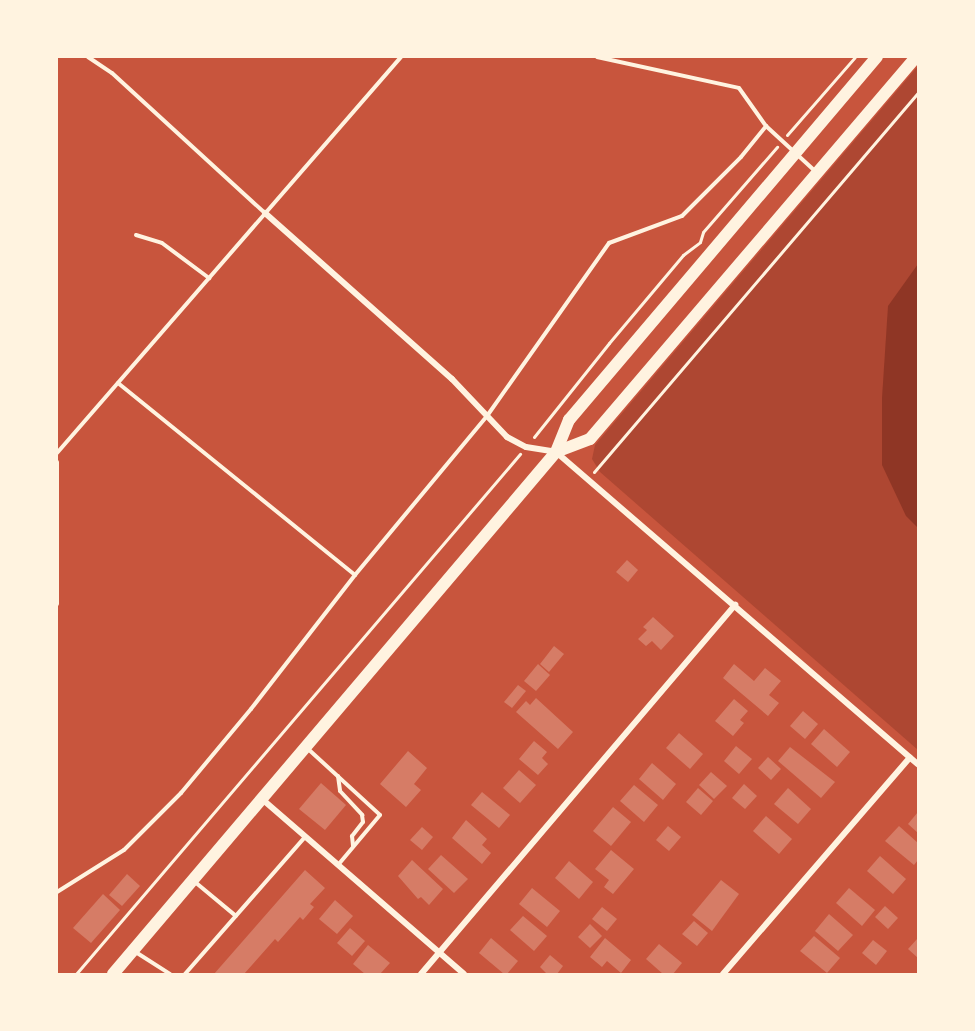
<!DOCTYPE html>
<style>
body{margin:0}
#map{position:relative;width:975px;height:1031px;overflow:hidden;background:#c8553d;font-family:Helvetica,sans-serif}
div>[style]{position:absolute}
.green>*{inset:0;background:#ae4732}
.water>*{inset:0;background:#8f3625}
.building>*{inset:0;background:#d67c66}
.path>*{height:3px;margin:-1.5px;padding:0 1.5px;transform-origin:1.5px;border-radius:1.5px;background:#fff3e0}
.service>*{height:4px;margin:-2px;padding:0 2px;transform-origin:2px;border-radius:2px;background:#fff3e0}
.minor>*{height:6px;margin:-3px;padding:0 3px;transform-origin:3px;border-radius:3px;background:#fff3e0}
.primary>*{height:12px;margin:-6px;padding:0 6px;transform-origin:6px;border-radius:6px;background:#fff3e0}
span{translate:-50% -50%;white-space:nowrap;text-align:center;line-height:1.15;-webkit-text-stroke:6px #fff3e0;paint-order:stroke}
.frame{position:absolute;inset:0;border:58px solid #fff3e0;pointer-events:none}
</style>
<div id="map">
<div class="green">
<div style="clip-path:polygon(918px 66px,918px 750px,600px 472px,592px 459px,595px 445px)"></div>
</div>
<div class="water">
<div style="clip-path:polygon(918px 264px,918px 528px,906px 516px,882px 465px,882px 398px,888px 306px)"></div>
</div>
<div class="building">
<div style="clip-path:polygon(627px 560px,638px 570px,628px 582px,616px 572px)"></div>
<div style="clip-path:polygon(653px 617px,674px 636px,661px 650px,652px 641px,646px 646px,638px 639px,647px 630px,643px 627px)"></div>
<div style="clip-path:polygon(554px 646px,564px 654px,549px 672px,540px 664px)"></div>
<div style="clip-path:polygon(538px 664px,550px 675px,536px 691px,524px 681px)"></div>
<div style="clip-path:polygon(734px 664px,754px 681px,765px 668px,781px 681px,769px 695px,779px 703px,768px 716px,723px 678px)"></div>
<div style="clip-path:polygon(518px 685px,526px 691px,512px 708px,504px 702px)"></div>
<div style="clip-path:polygon(536px 698px,573px 732px,558px 749px,516px 712px,526px 701px,530px 705px)"></div>
<div style="clip-path:polygon(734px 699px,748px 711px,740px 720px,744px 723px,733px 736px,715px 721px)"></div>
<div style="clip-path:polygon(803px 711px,818px 724px,805px 739px,790px 726px)"></div>
<div style="clip-path:polygon(824px 729px,850px 752px,837px 767px,811px 744px)"></div>
<div style="clip-path:polygon(679px 733px,703px 754px,690px 769px,666px 748px)"></div>
<div style="clip-path:polygon(534px 741px,547px 752px,542px 758px,548px 764px,538px 775px,519px 759px)"></div>
<div style="clip-path:polygon(736px 746px,752px 759px,739px 774px,724px 761px)"></div>
<div style="clip-path:polygon(790px 747px,835px 782px,821px 798px,778px 761px)"></div>
<div style="clip-path:polygon(408px 751px,427px 768px,414px 784px,421px 790px,406px 807px,380px 784px)"></div>
<div style="clip-path:polygon(768px 757px,781px 769px,771px 780px,758px 768px)"></div>
<div style="clip-path:polygon(652px 763px,676px 784px,663px 800px,639px 779px)"></div>
<div style="clip-path:polygon(519px 770px,536px 785px,520px 803px,503px 788px)"></div>
<div style="clip-path:polygon(711px 772px,727px 786px,714px 799px,699px 785px)"></div>
<div style="clip-path:polygon(321px 783px,346px 805px,325px 830px,299px 809px)"></div>
<div style="clip-path:polygon(744px 784px,757px 796px,745px 809px,732px 798px)"></div>
<div style="clip-path:polygon(634px 785px,658px 805px,644px 822px,620px 801px)"></div>
<div style="clip-path:polygon(698px 788px,713px 801px,701px 815px,686px 802px)"></div>
<div style="clip-path:polygon(788px 788px,811px 809px,798px 824px,774px 804px)"></div>
<div style="clip-path:polygon(482px 792px,510px 815px,499px 828px,471px 805px)"></div>
<div style="clip-path:polygon(613px 807px,631px 822px,611px 846px,593px 831px)"></div>
<div style="clip-path:polygon(918px 812px,918px 833px,908px 824px)"></div>
<div style="clip-path:polygon(766px 816px,792px 839px,779px 854px,753px 831px)"></div>
<div style="clip-path:polygon(466px 820px,487px 839px,482px 845px,491px 853px,482px 864px,452px 838px)"></div>
<div style="clip-path:polygon(668px 826px,681px 837px,669px 851px,656px 840px)"></div>
<div style="clip-path:polygon(899px 826px,918px 843px,918px 860px,914px 865px,885px 841px)"></div>
<div style="clip-path:polygon(422px 827px,433px 837px,422px 850px,410px 840px)"></div>
<div style="clip-path:polygon(611px 850px,634px 869px,613px 894px,604px 887px,609px 880px,595px 869px)"></div>
<div style="clip-path:polygon(441px 855px,468px 879px,454px 893px,428px 869px)"></div>
<div style="clip-path:polygon(880px 856px,906px 879px,893px 894px,867px 871px)"></div>
<div style="clip-path:polygon(412px 860px,443px 889px,429px 905px,421px 897px,418px 899px,398px 876px)"></div>
<div style="clip-path:polygon(569px 861px,593px 882px,579px 899px,555px 878px)"></div>
<div style="clip-path:polygon(305px 870px,325px 888px,310px 904px,314px 907px,303px 920px,300px 917px,278px 942px,275px 939px,244px 974px,214px 974px)"></div>
<div style="clip-path:polygon(127px 874px,140px 886px,122px 906px,109px 895px)"></div>
<div style="clip-path:polygon(721px 880px,739px 894px,712px 931px,692px 915px)"></div>
<div style="clip-path:polygon(532px 888px,560px 911px,547px 927px,519px 904px)"></div>
<div style="clip-path:polygon(849px 888px,875px 910px,862px 926px,836px 903px)"></div>
<div style="clip-path:polygon(103px 894px,120px 910px,91px 943px,73px 928px)"></div>
<div style="clip-path:polygon(335px 900px,353px 916px,337px 934px,319px 919px)"></div>
<div style="clip-path:polygon(885px 906px,898px 918px,888px 929px,875px 917px)"></div>
<div style="clip-path:polygon(602px 907px,617px 919px,607px 931px,592px 919px)"></div>
<div style="clip-path:polygon(829px 914px,853px 935px,838px 951px,815px 931px)"></div>
<div style="clip-path:polygon(523px 916px,547px 936px,534px 951px,510px 930px)"></div>
<div style="clip-path:polygon(694px 921px,708px 933px,697px 946px,682px 934px)"></div>
<div style="clip-path:polygon(590px 924px,602px 936px,590px 948px,578px 937px)"></div>
<div style="clip-path:polygon(350px 928px,365px 941px,352px 956px,337px 943px)"></div>
<div style="clip-path:polygon(814px 936px,840px 958px,827px 973px,800px 951px)"></div>
<div style="clip-path:polygon(491px 938px,518px 961px,507px 974px,504px 974px,479px 953px)"></div>
<div style="clip-path:polygon(605px 938px,631px 960px,621px 973px,607px 961px,602px 967px,590px 957px)"></div>
<div style="clip-path:polygon(918px 938px,918px 958px,908px 949px)"></div>
<div style="clip-path:polygon(873px 940px,887px 951px,876px 965px,862px 953px)"></div>
<div style="clip-path:polygon(659px 944px,682px 963px,673px 974px,663px 974px,646px 959px)"></div>
<div style="clip-path:polygon(368px 945px,390px 963px,380px 974px,365px 974px,353px 964px)"></div>
<div style="clip-path:polygon(550px 955px,563px 966px,557px 974px,547px 974px,540px 967px)"></div>
</div>
<div class="path">
<div style="left:787px;top:135px;width:103px;rotate:-48.9deg"></div>
<div style="left:534px;top:437px;width:120px;rotate:-51.4deg"></div>
<div style="left:609px;top:343px;width:115px;rotate:-49.9deg"></div>
<div style="left:683px;top:255px;width:21px;rotate:-37deg"></div>
<div style="left:700px;top:242px;width:10px;rotate:-73deg"></div>
<div style="left:703px;top:232px;width:113px;rotate:-49deg"></div>
<div style="left:594px;top:472px;width:499px;rotate:-49.5deg"></div>
<div style="left:76px;top:974px;width:684px;rotate:-49.51deg"></div>
</div>
<div class="service">
<div style="left:88px;top:57px;width:29px;rotate:34deg"></div>
<div style="left:112px;top:73px;width:207px;rotate:42.5deg"></div>
<div style="left:597px;top:57px;width:145px;rotate:12.3deg"></div>
<div style="left:739px;top:88px;width:47px;rotate:54.6deg"></div>
<div style="left:766px;top:126px;width:68px;rotate:42.6deg"></div>
<div style="left:136px;top:235px;width:27px;rotate:17deg"></div>
<div style="left:162px;top:243px;width:59px;rotate:36.7deg"></div>
<div style="left:118px;top:383px;width:305px;rotate:39deg"></div>
<div style="left:57px;top:453px;width:525px;rotate:-49.02deg"></div>
<div style="left:57px;top:462px;width:142px;rotate:90deg"></div>
<div style="left:307px;top:748px;width:99px;rotate:42.5deg"></div>
<div style="left:380px;top:815px;width:65px;rotate:130deg"></div>
<div style="left:338px;top:776px;width:15px;rotate:82deg"></div>
<div style="left:340px;top:791px;width:33px;rotate:47deg"></div>
<div style="left:362px;top:815px;width:7px;rotate:82deg"></div>
<div style="left:363px;top:822px;width:18px;rotate:128deg"></div>
<div style="left:352px;top:836px;width:10px;rotate:84deg"></div>
<div style="left:195px;top:882px;width:53px;rotate:39.7deg"></div>
<div style="left:57px;top:892px;width:79px;rotate:-32.1deg"></div>
<div style="left:124px;top:850px;width:81px;rotate:-45deg"></div>
<div style="left:181px;top:793px;width:109px;rotate:-50.2deg"></div>
<div style="left:251px;top:709px;width:170px;rotate:-52.2deg"></div>
<div style="left:355px;top:575px;width:207px;rotate:-50.3deg"></div>
<div style="left:487px;top:416px;width:212px;rotate:-54.8deg"></div>
<div style="left:609px;top:243px;width:78px;rotate:-20.3deg"></div>
<div style="left:682px;top:216px;width:83px;rotate:-45deg"></div>
<div style="left:741px;top:157px;width:40px;rotate:-51deg"></div>
<div style="left:134px;top:951px;width:43px;rotate:32.6deg"></div>
<div style="left:185px;top:974px;width:182px;rotate:-48.8deg"></div>
</div>
<div class="minor">
<div style="left:265px;top:213px;width:250px;rotate:41.6deg"></div>
<div style="left:452px;top:379px;width:80px;rotate:46.5deg"></div>
<div style="left:507px;top:437px;width:21px;rotate:28deg"></div>
<div style="left:526px;top:447px;width:30px;rotate:9deg"></div>
<div style="left:556px;top:452px;width:478px;rotate:40.8deg"></div>
<div style="left:262px;top:799px;width:267px;rotate:40.9deg"></div>
<div style="left:421px;top:974px;width:485px;rotate:-49.6deg"></div>
<div style="left:723px;top:974px;width:286px;rotate:-49.2deg"></div>
</div>
<div class="primary">
<div style="left:556px;top:452px;width:36px;rotate:-21deg"></div>
<div style="left:590px;top:439px;width:502px;rotate:-49.52deg"></div>
<div style="left:113px;top:974px;width:685px;rotate:-49.68deg"></div>
<div style="left:556px;top:452px;width:35px;rotate:-68deg"></div>
<div style="left:569px;top:420px;width:476px;rotate:-49.7deg"></div>
</div>
<div class="frame"></div>
</div>
